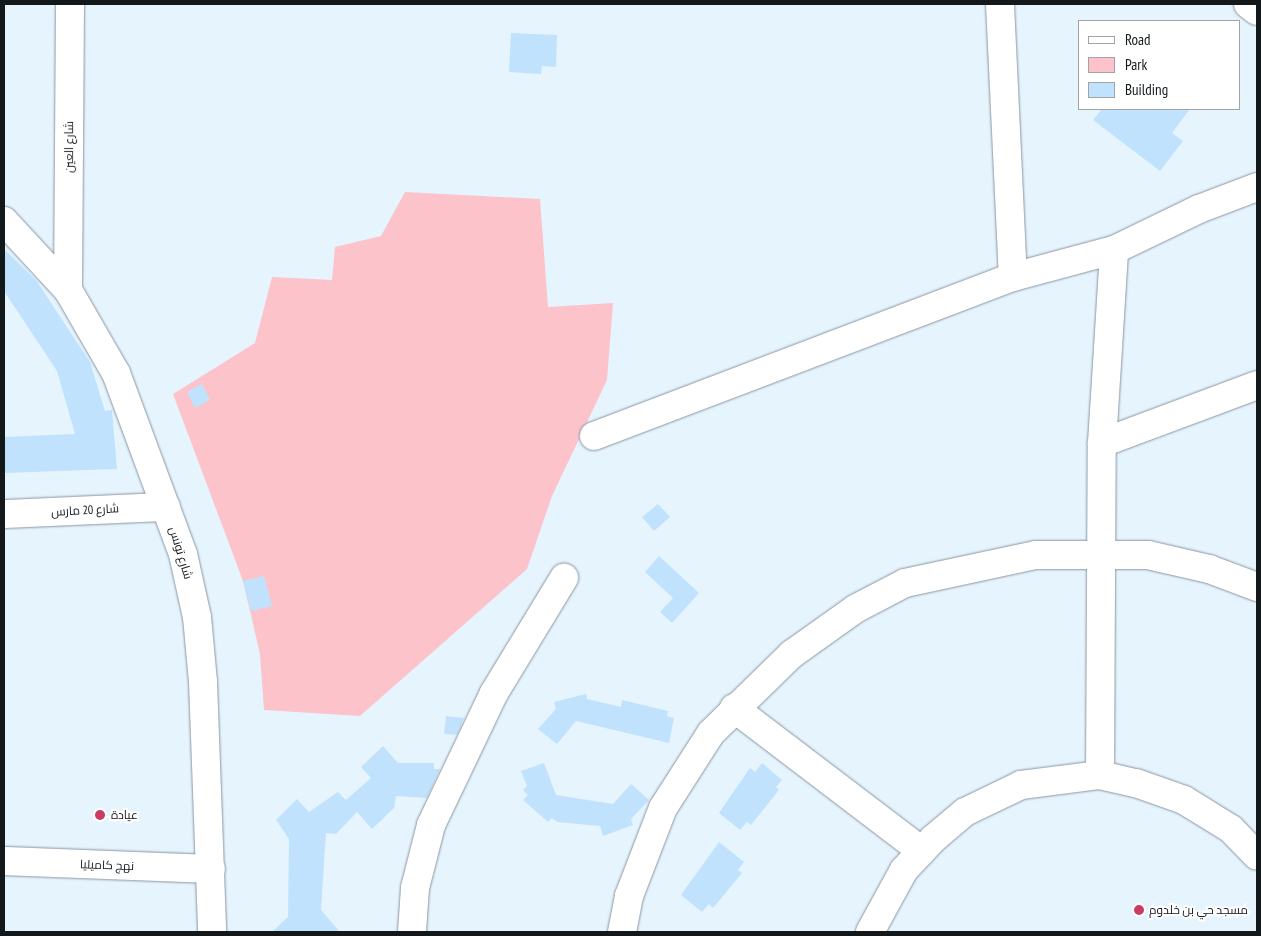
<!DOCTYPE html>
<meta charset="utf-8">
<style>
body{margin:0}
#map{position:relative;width:1261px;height:936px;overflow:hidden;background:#e6f4fe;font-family:"PT Sans Narrow",Cairo,sans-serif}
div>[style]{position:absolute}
.green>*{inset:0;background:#fcc3cb}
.building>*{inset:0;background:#c0e2fc}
.roads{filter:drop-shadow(0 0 1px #8a96a0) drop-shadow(0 0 1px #8a96a0)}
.minor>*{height:28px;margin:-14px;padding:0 14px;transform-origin:14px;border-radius:14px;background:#fff}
.dots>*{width:14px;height:14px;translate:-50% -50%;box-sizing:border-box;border:2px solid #fff;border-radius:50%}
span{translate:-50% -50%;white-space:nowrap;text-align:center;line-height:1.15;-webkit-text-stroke:4px #fff;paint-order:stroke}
.street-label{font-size:12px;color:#13181b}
.poi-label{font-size:12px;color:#13181b}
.left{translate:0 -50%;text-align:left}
.frame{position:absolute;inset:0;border:5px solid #13181b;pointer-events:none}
.legend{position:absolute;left:1078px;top:20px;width:162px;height:90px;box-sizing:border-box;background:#fff;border:1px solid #a1a3a4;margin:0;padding:6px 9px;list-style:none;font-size:15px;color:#13181b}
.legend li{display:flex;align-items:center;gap:10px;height:25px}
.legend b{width:25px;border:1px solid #a1a3a4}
</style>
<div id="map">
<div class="green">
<div style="clip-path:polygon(405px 192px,540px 199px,548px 307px,613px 303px,607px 380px,552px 496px,527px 569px,360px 716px,264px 710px,260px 654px,243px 581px,173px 394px,255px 343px,272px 277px,332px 280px,335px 247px,381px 236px)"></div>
</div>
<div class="building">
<div style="clip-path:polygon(511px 33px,557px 35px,556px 67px,542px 66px,541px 74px,509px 72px)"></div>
<div style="clip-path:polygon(1102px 109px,1190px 109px,1172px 133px,1183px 141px,1160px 171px,1093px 120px)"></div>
<div style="clip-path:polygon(4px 249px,36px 280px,90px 362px,105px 411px,112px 410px,117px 469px,4px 473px,4px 437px,75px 434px,57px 371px,4px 291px)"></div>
<div style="clip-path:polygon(202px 384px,210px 400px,195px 408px,187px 392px)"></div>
<div style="clip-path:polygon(658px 504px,670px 517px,654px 531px,642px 517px)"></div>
<div style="clip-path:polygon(659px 556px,699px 593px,672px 623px,660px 612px,673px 598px,645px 572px)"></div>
<div style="clip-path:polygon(264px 576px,272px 606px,251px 611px,243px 581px)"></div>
<div style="clip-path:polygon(586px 694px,587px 699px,621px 707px,622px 700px,668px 711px,667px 716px,674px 718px,669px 743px,576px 721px,557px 744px,538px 729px,556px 709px,554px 702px)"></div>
<div style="clip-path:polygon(446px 716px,464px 718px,457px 735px,444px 734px)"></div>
<div style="clip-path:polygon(383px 746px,398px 763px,434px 763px,434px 769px,440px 769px,427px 798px,396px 796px,394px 808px,372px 829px,357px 812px,336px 834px,326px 833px,321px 910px,340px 932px,272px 932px,288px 917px,289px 839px,276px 820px,297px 799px,309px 812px,338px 792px,352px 806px,346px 800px,371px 778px,361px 767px)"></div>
<div style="clip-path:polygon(544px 763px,556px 795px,613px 804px,631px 784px,649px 800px,631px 819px,633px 825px,603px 836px,600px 826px,557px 822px,552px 818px,548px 822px,523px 800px,528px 795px,523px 790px,527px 786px,521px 771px)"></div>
<div style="clip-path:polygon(762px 763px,782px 780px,776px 787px,779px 790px,751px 825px,747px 822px,740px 830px,719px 813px,750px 768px,755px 772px)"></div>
<div style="clip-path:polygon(719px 842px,744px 862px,738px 870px,742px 873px,713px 908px,709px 904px,702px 912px,681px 895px)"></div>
</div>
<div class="roads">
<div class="minor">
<div style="left:1000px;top:4px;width:273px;rotate:87.3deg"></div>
<div style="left:1248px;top:4px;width:11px;rotate:38deg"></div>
<div style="left:4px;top:221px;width:94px;rotate:47.2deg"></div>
<div style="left:68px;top:290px;width:96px;rotate:60deg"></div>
<div style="left:116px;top:373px;width:193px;rotate:69.7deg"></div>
<div style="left:183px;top:554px;width:65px;rotate:77.5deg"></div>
<div style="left:197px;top:617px;width:65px;rotate:84.7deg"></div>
<div style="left:203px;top:682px;width:250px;rotate:87.9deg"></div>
<div style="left:68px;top:290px;width:286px;rotate:-89.6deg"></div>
<div style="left:594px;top:436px;width:448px;rotate:-20.8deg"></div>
<div style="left:1013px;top:277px;width:105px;rotate:-15deg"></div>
<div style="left:1114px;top:250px;width:94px;rotate:-25.8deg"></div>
<div style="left:1199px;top:209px;width:62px;rotate:-20.8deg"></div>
<div style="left:1102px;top:443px;width:165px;rotate:-20.5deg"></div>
<div style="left:4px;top:514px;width:162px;rotate:-2.5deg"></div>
<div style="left:734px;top:708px;width:236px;rotate:37.3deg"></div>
<div style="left:1100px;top:775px;width:332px;rotate:-89.7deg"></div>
<div style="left:1102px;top:443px;width:193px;rotate:-86.4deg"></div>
<div style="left:4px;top:861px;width:207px;rotate:2.2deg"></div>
<div style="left:412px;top:932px;width:44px;rotate:-86.1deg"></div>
<div style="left:415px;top:888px;width:65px;rotate:-75.7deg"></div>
<div style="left:431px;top:825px;width:146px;rotate:-64.5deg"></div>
<div style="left:494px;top:693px;width:135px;rotate:-58.7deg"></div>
<div style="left:622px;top:932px;width:37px;rotate:-79deg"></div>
<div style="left:629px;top:896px;width:94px;rotate:-68.9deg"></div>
<div style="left:663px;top:808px;width:89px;rotate:-57.4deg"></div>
<div style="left:711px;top:733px;width:113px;rotate:-44.3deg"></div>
<div style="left:792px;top:654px;width:77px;rotate:-35.5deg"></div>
<div style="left:855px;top:609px;width:56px;rotate:-27.5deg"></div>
<div style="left:905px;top:583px;width:134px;rotate:-12.1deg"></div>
<div style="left:1036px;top:555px;width:112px"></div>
<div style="left:1148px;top:555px;width:63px;rotate:12.9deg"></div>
<div style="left:1209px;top:569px;width:51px;rotate:20.6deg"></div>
<div style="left:870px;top:932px;width:71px;rotate:-61.3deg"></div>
<div style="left:904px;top:870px;width:42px;rotate:-46.9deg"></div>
<div style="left:933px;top:839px;width:42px;rotate:-40.2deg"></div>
<div style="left:965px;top:812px;width:62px;rotate:-25.7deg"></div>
<div style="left:1021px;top:785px;width:80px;rotate:-7.2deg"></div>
<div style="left:1100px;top:775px;width:37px;rotate:13deg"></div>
<div style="left:1136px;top:783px;width:51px;rotate:19.5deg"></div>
<div style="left:1184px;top:800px;width:55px;rotate:31.7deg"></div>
<div style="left:1231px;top:829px;width:37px;rotate:46deg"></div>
</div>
</div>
<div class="dots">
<div style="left:100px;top:815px;background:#cb3c60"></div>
<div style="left:1139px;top:910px;background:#cb3c60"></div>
</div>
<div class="street-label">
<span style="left:69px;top:147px;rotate:-90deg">شارع العين</span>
<span style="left:85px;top:510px;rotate:-3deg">شارع 20 مارس</span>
<span style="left:181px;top:553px;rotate:73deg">شارع تونس</span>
<span style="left:107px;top:865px;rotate:2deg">نهج كاميليا</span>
</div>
<div class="poi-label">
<span class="left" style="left:111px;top:815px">عيادة</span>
<span class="left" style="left:1149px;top:910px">مسجد حي بن خلدوم</span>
</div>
<div class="frame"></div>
<ul class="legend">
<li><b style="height:6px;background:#fff"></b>Road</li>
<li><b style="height:14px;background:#fcc3cb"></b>Park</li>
<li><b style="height:14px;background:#c0e2fc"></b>Building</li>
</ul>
</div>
